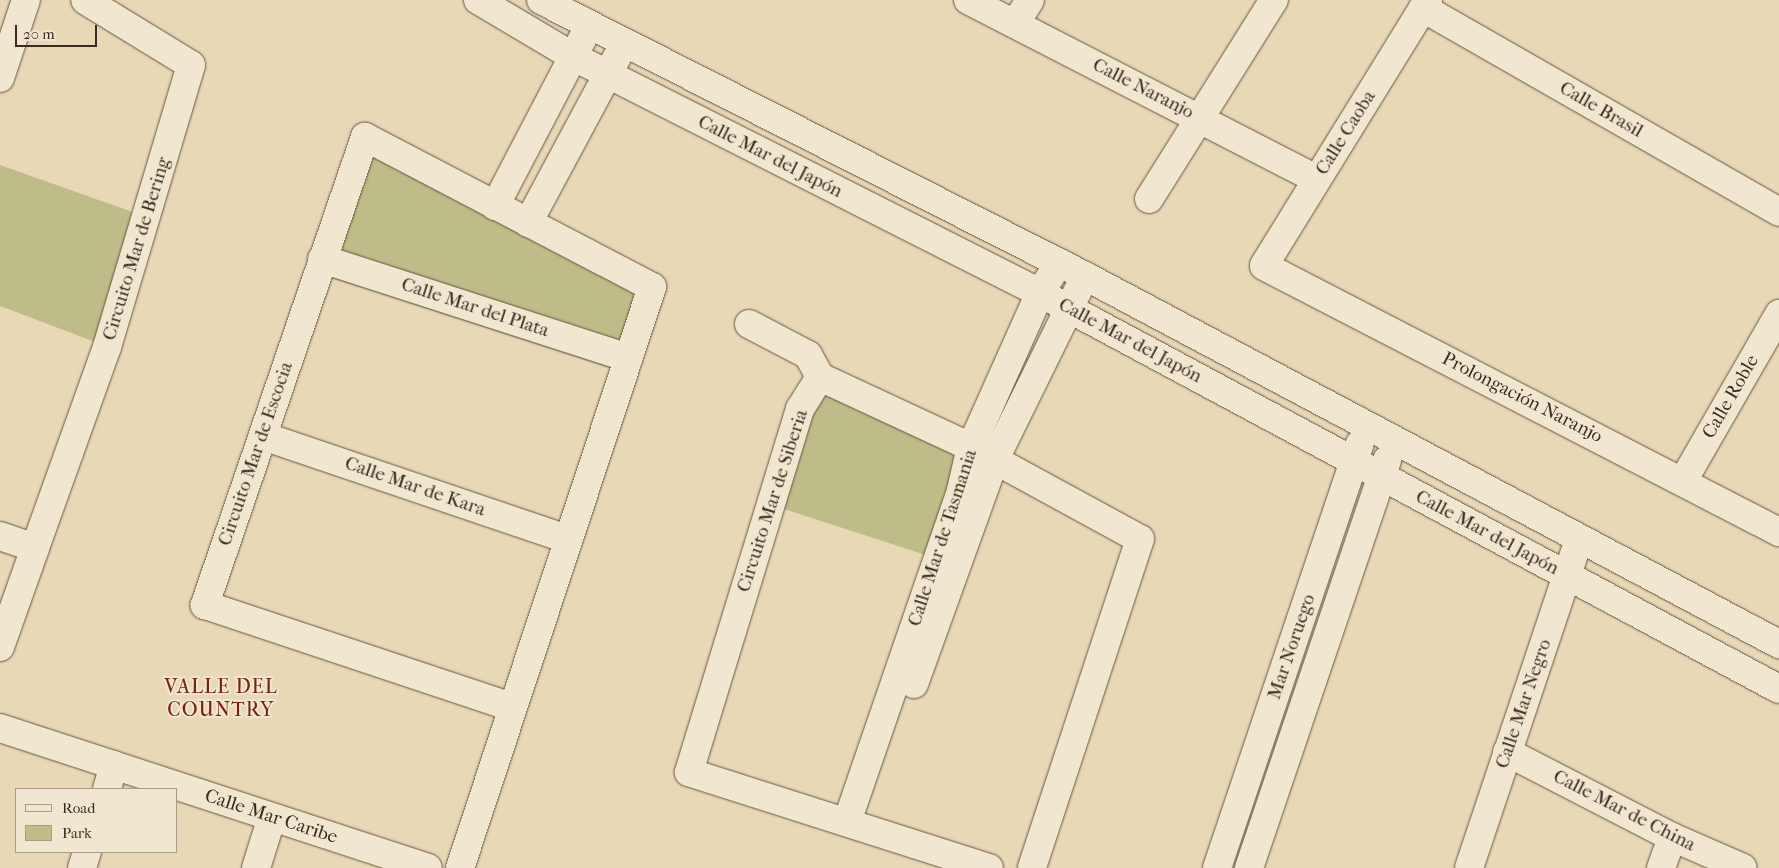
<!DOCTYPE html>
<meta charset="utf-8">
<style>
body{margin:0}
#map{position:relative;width:1779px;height:868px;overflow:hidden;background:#e9d8b6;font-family:"IM FELL French Canon",serif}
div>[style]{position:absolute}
.green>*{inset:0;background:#bebc88}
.roads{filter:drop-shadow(0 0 1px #665644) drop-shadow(0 0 1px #665644)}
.street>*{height:28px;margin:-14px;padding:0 14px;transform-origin:14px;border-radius:14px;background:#f1e6d0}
.secondary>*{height:28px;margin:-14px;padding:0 14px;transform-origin:14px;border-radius:14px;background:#f1e6d0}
span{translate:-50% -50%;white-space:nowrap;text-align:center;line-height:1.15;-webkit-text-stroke:4px #f1e6d0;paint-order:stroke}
.street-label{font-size:19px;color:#3b2b1e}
.neighbourhood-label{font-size:20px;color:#7a1f14;letter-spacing:1px}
.legend{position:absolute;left:15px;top:788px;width:162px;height:65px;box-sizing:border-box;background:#f1e6d0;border:1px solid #a89b89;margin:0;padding:6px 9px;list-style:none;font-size:15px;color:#3b2b1e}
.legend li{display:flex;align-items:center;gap:10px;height:25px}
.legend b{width:25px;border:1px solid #a89b89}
.scale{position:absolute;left:15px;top:25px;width:82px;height:22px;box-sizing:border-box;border:2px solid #3b2b1e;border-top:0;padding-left:6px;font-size:15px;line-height:18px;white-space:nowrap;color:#3b2b1e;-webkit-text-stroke:4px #f1e6d0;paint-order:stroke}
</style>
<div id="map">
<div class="green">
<div style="clip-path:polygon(361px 148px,650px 297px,625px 373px,319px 274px)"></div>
<div style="clip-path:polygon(0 165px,141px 215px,98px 343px,0 306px)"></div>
<div style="clip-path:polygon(823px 390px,965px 460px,935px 558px,778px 507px)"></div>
</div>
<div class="roads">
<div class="street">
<div style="left:968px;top:0;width:392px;rotate:27.2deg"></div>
<div style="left:1428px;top:0;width:312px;rotate:121.7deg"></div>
<div style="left:1264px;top:266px;width:580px;rotate:27.32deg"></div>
<div style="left:1423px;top:8px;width:410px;rotate:29.8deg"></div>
<div style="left:1015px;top:24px;width:28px;rotate:-58deg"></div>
<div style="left:0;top:78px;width:82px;rotate:-71.6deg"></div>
<div style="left:1149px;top:199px;width:235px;rotate:-57.9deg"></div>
<div style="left:495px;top:206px;width:203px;rotate:-62.4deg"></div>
<div style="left:528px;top:223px;width:203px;rotate:-61.8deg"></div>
<div style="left:322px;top:259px;width:322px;rotate:17.9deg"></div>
<div style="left:749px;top:324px;width:67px;rotate:27.7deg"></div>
<div style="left:808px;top:355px;width:25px;rotate:61deg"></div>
<div style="left:263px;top:436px;width:321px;rotate:18.7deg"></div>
<div style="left:1683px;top:481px;width:193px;rotate:-60.1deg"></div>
<div style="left:0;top:536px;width:37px;rotate:19deg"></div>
<div style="left:35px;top:548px;width:214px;rotate:-70.3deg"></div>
<div style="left:107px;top:347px;width:294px;rotate:-73.4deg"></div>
<div style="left:191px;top:65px;width:124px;rotate:-148.5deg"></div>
<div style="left:0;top:647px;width:105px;rotate:-70.5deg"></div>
<div style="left:914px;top:684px;width:239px;rotate:-70.2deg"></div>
<div style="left:995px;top:459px;width:204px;rotate:-63.8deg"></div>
<div style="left:0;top:728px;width:450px;rotate:18.1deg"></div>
<div style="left:1507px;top:752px;width:186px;rotate:27.3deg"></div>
<div style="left:1672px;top:837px;width:77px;rotate:23.6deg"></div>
<div style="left:107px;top:789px;width:25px;rotate:-74deg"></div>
<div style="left:847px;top:822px;width:351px;rotate:-71deg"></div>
<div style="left:961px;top:490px;width:44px;rotate:-76.9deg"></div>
<div style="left:971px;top:447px;width:169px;rotate:-65.9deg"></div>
<div style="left:1040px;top:293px;width:36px;rotate:-58deg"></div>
<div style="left:82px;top:868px;width:17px;rotate:-73deg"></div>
<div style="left:256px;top:868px;width:53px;rotate:-72.6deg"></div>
<div style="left:460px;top:868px;width:612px;rotate:-71.71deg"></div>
<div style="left:652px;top:287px;width:324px;rotate:-152.4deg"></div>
<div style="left:365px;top:137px;width:495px;rotate:108.9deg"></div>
<div style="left:205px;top:605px;width:323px;rotate:18.4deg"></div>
<div style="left:989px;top:868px;width:315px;rotate:-162.3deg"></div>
<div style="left:689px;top:772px;width:380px;rotate:-73deg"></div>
<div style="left:800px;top:409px;width:38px;rotate:-58deg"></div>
<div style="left:820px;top:377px;width:166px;rotate:24.9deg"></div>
<div style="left:971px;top:447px;width:192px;rotate:28.6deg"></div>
<div style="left:1140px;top:539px;width:346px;rotate:108.2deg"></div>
<div style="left:1469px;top:868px;width:346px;rotate:-71.5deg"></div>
<div style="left:1661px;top:868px;width:33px;rotate:-70deg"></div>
</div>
<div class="secondary">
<div style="left:478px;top:0;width:112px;rotate:30.7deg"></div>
<div style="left:574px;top:57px;width:522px;rotate:26.86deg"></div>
<div style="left:1040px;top:293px;width:838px;rotate:28.19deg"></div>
<div style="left:541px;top:0;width:610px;rotate:26.9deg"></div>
<div style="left:1085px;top:276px;width:786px;rotate:27.94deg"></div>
<div style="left:1217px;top:868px;width:447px;rotate:-71.4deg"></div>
<div style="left:1249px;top:868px;width:431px;rotate:-71.3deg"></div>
</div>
</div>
<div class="street-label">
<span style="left:1143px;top:89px;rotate:27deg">Calle Naranjo</span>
<span style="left:1601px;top:110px;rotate:30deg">Calle Brasil</span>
<span style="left:1346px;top:133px;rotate:-58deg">Calle Caoba</span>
<span style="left:770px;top:157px;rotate:27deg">Calle Mar del Japón</span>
<span style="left:137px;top:249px;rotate:-73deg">Circuito Mar de Bering</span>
<span style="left:475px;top:308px;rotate:18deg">Calle Mar del Plata</span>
<span style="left:1130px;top:341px;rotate:28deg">Calle Mar del Japón</span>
<span style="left:1731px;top:397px;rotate:-60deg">Calle Roble</span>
<span style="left:1522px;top:398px;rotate:27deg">Prolongación Naranjo</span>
<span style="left:256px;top:454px;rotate:-71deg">Circuito Mar de Escocia</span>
<span style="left:415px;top:487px;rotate:19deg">Calle Mar de Kara</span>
<span style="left:773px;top:501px;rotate:-72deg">Circuito Mar de Siberia</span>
<span style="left:1487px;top:533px;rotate:28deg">Calle Mar del Japón</span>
<span style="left:943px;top:538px;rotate:-72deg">Calle Mar de Tasmania</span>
<span style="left:1292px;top:647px;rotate:-71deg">Mar Noruego</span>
<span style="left:1524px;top:704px;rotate:-71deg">Calle Mar Negro</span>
<span style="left:1624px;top:811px;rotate:27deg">Calle Mar de China</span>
<span style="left:271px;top:817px;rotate:18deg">Calle Mar Caribe</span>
</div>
<div class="neighbourhood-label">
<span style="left:221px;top:698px">VALLE DEL<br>COUNTRY</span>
</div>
<ul class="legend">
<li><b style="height:6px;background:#f1e6d0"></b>Road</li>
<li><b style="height:14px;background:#bebc88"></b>Park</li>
</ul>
<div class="scale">20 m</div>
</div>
